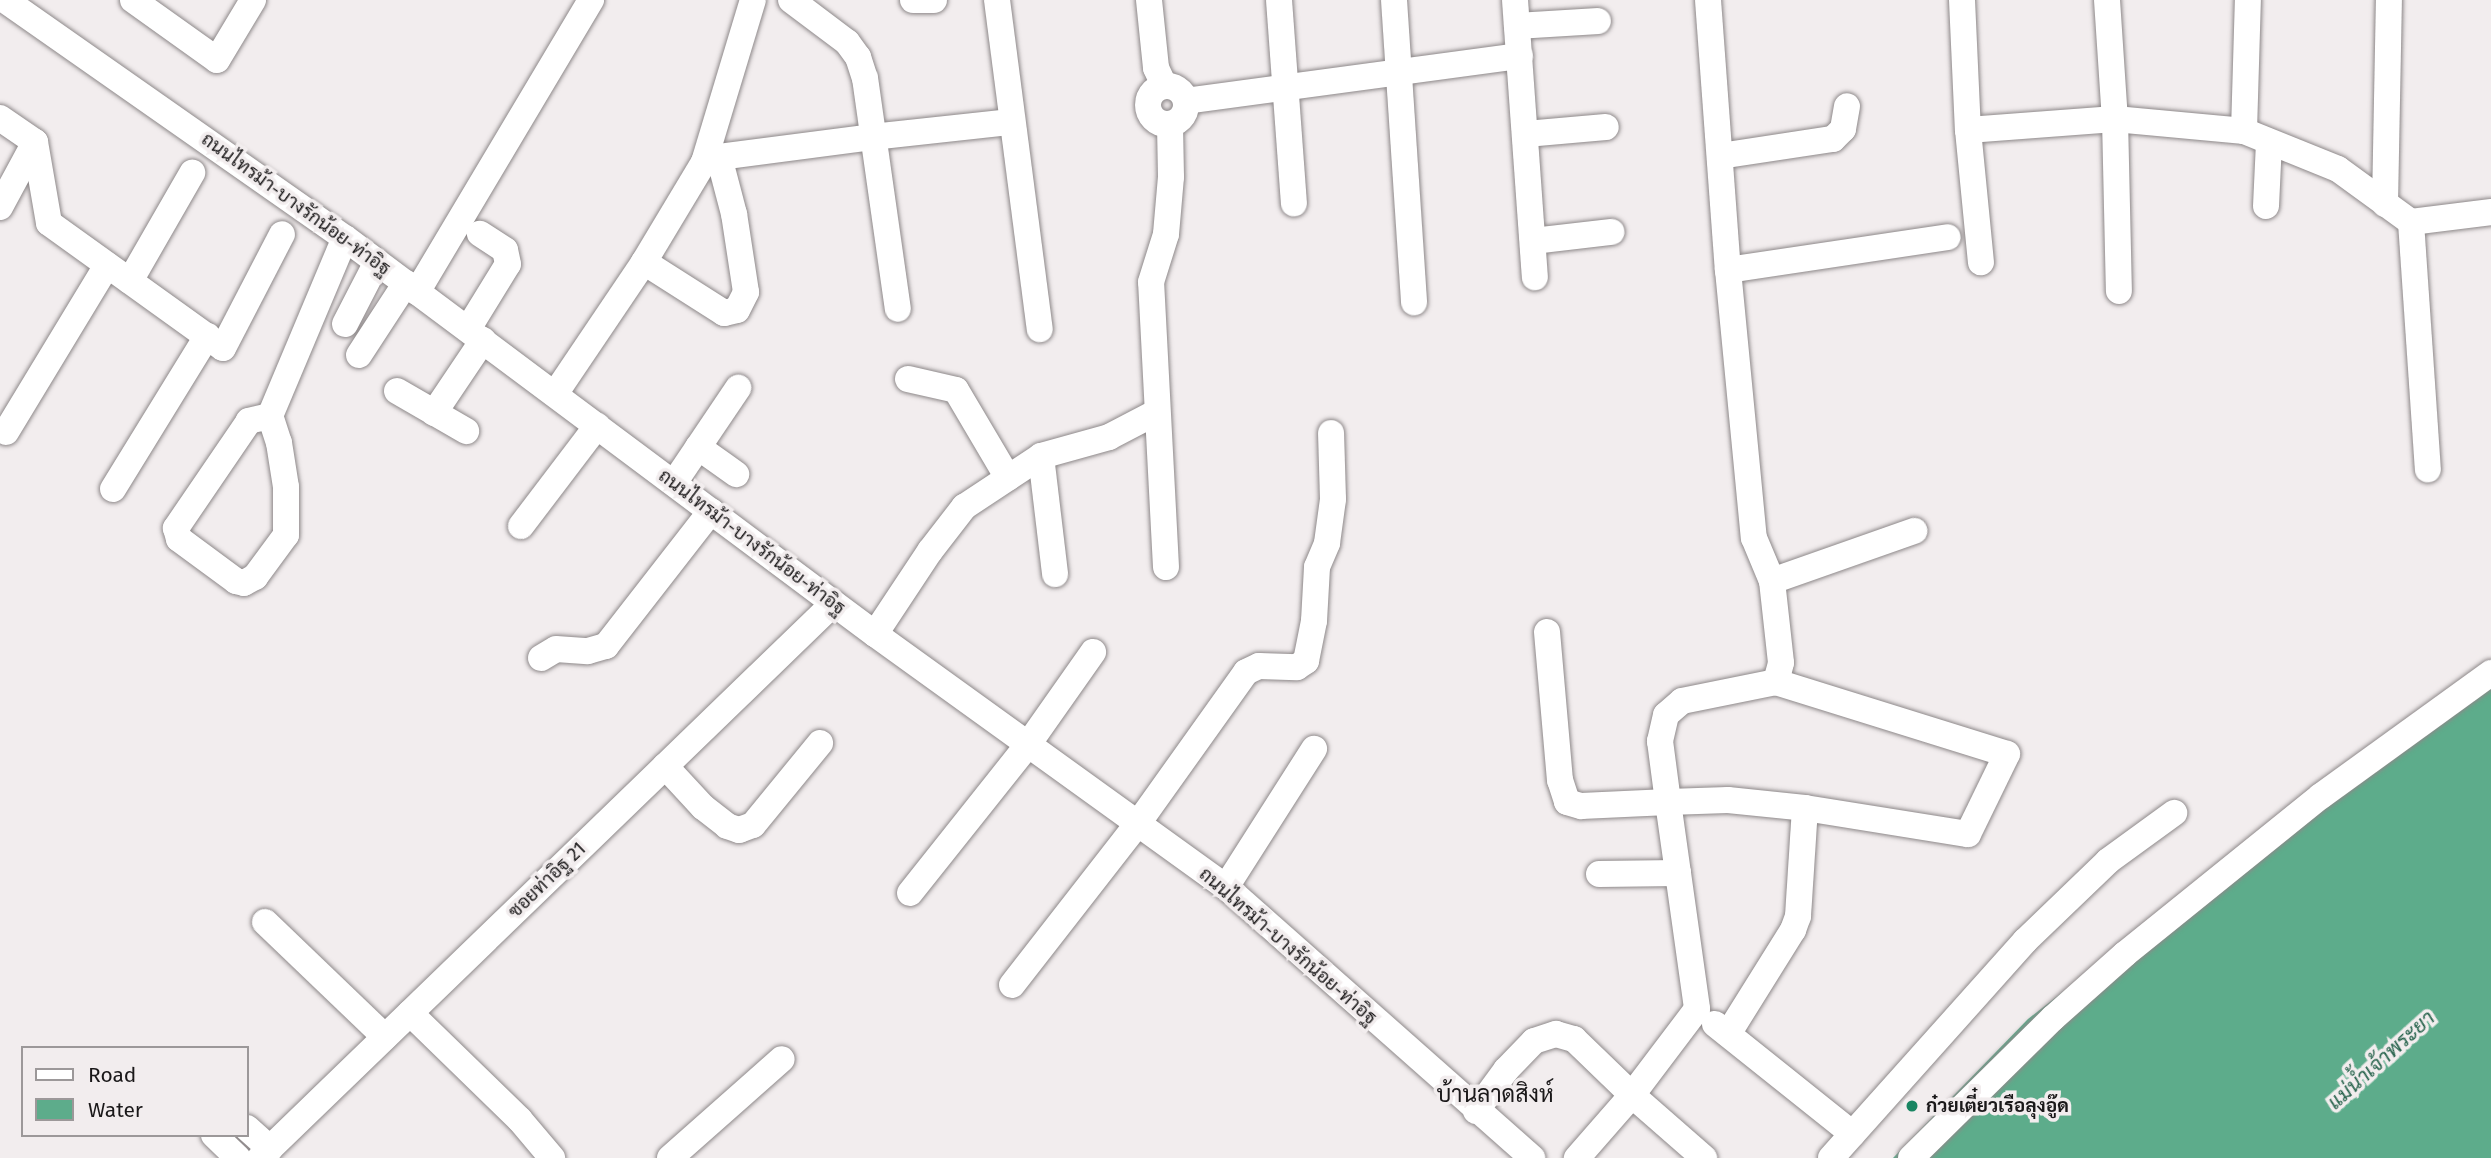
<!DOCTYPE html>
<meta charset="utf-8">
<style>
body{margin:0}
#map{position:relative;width:2491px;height:1158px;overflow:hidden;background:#f2edee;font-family:"Fira Sans",Sarabun,sans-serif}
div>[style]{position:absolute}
.water>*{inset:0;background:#5dac8b}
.roads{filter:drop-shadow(0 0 2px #8d8889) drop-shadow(0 0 2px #8d8889)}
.minor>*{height:26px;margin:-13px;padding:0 13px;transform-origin:13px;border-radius:13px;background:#fff}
.minor>.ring{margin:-13px;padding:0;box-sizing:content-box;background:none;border:26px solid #fff;border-radius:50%}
.dots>*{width:19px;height:19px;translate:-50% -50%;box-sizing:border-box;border:4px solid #f2edee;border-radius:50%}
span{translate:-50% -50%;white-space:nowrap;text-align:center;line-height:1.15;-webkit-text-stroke:7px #f2edee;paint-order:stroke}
.street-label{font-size:19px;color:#1a1819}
.poi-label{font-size:19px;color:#1a1819;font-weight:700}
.left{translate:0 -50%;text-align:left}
.water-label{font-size:21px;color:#27634c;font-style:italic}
.quarter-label{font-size:23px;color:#1a1819}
.legend{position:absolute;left:21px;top:1046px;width:228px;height:91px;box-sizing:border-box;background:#f2edee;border:2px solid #9c9899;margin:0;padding:9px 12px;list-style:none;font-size:21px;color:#1a1819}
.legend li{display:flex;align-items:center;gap:14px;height:35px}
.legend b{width:35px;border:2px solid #9c9899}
</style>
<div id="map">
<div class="water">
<div style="clip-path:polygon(2491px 687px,2491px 1158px,1893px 1158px,2028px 1019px,2160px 916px)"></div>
</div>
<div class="roads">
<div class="minor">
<div style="left:5px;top:0;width:415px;rotate:35deg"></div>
<div style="left:345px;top:238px;width:662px;rotate:36.77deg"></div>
<div style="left:875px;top:634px;width:433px;rotate:35.8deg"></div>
<div style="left:1226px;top:887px;width:409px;rotate:41.5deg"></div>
<div style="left:133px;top:0;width:103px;rotate:35.5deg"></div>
<div style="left:217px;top:60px;width:70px;rotate:-59deg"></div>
<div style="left:791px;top:0;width:70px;rotate:36.9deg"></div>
<div style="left:847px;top:42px;width:19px;rotate:54deg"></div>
<div style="left:858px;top:57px;width:22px;rotate:72deg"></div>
<div style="left:865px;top:78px;width:233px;rotate:81.9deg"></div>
<div style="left:913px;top:0;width:21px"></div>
<div style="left:997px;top:0;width:332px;rotate:82.6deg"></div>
<div style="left:1149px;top:0;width:68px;rotate:84.1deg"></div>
<div style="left:1156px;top:68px;width:19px;rotate:65deg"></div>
<div style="left:1279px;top:0;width:204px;rotate:85.8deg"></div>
<div style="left:1394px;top:0;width:303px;rotate:86.2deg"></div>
<div style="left:1515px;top:0;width:278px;rotate:85.9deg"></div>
<div style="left:1708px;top:0;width:271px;rotate:85.8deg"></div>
<div style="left:1728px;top:270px;width:269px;rotate:84.5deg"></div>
<div style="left:1754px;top:538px;width:47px;rotate:67.3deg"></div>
<div style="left:1772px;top:581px;width:82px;rotate:83.7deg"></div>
<div style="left:1781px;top:663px;width:20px;rotate:105deg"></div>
<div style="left:1962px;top:0;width:130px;rotate:87.4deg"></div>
<div style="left:1968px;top:130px;width:133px;rotate:84.4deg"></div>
<div style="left:2107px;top:0;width:119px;rotate:86.2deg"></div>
<div style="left:2115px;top:119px;width:172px;rotate:88.7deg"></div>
<div style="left:1517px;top:26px;width:81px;rotate:-3.5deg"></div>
<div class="ring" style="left:1148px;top:86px;width:12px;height:12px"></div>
<div style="left:1186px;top:101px;width:337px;rotate:-7.7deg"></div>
<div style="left:0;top:118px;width:42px;rotate:34.4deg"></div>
<div style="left:35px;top:142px;width:82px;rotate:80.2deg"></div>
<div style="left:49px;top:223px;width:214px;rotate:35.7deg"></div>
<div style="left:223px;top:348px;width:128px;rotate:-62.6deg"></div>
<div style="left:1968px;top:130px;width:147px;rotate:-4.3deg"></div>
<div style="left:2115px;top:119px;width:130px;rotate:5.3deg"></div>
<div style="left:2244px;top:131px;width:101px;rotate:22deg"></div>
<div style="left:2338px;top:169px;width:90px;rotate:36deg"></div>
<div style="left:2411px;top:222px;width:81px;rotate:-7.1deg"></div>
<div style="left:2244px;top:131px;width:131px;rotate:-88.3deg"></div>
<div style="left:1526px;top:134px;width:80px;rotate:-5deg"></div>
<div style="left:1720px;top:156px;width:114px;rotate:-8.6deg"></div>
<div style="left:1833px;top:139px;width:14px;rotate:-45deg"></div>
<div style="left:1843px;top:129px;width:23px;rotate:-80deg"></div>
<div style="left:704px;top:162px;width:16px;rotate:-18deg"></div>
<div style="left:719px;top:157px;width:154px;rotate:-7.4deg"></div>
<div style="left:872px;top:137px;width:140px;rotate:-6.2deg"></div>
<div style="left:2385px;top:204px;width:204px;rotate:-88.9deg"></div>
<div style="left:2266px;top:206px;width:64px;rotate:-87.3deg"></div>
<div style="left:0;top:207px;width:74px;rotate:-61.7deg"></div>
<div style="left:2411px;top:222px;width:248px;rotate:86.1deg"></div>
<div style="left:1533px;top:241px;width:79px;rotate:-6.6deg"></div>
<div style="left:644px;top:262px;width:95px;rotate:32.5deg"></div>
<div style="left:724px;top:313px;width:13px;rotate:-13deg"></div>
<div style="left:737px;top:310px;width:20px;rotate:-63deg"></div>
<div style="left:746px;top:292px;width:79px;rotate:-98.7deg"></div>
<div style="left:734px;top:214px;width:59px;rotate:-104.7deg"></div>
<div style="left:1728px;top:270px;width:222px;rotate:-8.5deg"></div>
<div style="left:130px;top:281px;width:125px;rotate:-60.1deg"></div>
<div style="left:417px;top:292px;width:340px;rotate:-59.2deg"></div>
<div style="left:345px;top:324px;width:70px;rotate:-62.7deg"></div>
<div style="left:468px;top:329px;width:76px;rotate:-58.4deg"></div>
<div style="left:508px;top:264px;width:14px;rotate:-102deg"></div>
<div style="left:505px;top:250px;width:30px;rotate:-147deg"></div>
<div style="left:359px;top:355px;width:86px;rotate:-56.9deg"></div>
<div style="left:908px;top:379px;width:49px;rotate:12.9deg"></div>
<div style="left:956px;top:390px;width:102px;rotate:59.4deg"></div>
<div style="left:397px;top:391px;width:80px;rotate:30.1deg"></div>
<div style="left:555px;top:394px;width:159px;rotate:-56deg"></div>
<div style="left:644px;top:262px;width:117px;rotate:-59deg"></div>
<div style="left:704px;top:162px;width:169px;rotate:-73.2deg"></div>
<div style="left:434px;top:413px;width:88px;rotate:-56.1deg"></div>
<div style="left:270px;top:416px;width:22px;rotate:167deg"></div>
<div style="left:249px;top:421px;width:130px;rotate:124.3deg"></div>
<div style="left:176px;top:528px;width:11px;rotate:75deg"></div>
<div style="left:179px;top:539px;width:71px;rotate:36.4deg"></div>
<div style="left:236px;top:581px;width:8px;rotate:14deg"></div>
<div style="left:244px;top:583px;width:13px;rotate:-29deg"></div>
<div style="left:255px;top:577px;width:52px;rotate:-53.6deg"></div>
<div style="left:286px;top:535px;width:48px;rotate:-90deg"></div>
<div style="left:286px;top:487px;width:45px;rotate:-99deg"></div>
<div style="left:279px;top:443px;width:28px;rotate:-108deg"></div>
<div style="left:270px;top:416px;width:193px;rotate:-67.2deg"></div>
<div style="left:6px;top:432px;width:195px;rotate:-58.8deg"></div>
<div style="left:698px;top:447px;width:47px;rotate:35.4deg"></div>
<div style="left:1041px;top:456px;width:119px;rotate:83.2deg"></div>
<div style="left:674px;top:483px;width:115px;rotate:-56deg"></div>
<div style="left:113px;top:489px;width:180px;rotate:-58.4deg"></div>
<div style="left:521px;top:526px;width:126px;rotate:-52.8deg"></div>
<div style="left:1166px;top:567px;width:285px;rotate:-93deg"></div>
<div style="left:1151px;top:282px;width:50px;rotate:-72.6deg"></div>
<div style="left:1166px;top:234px;width:57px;rotate:-85deg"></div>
<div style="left:1171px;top:177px;width:53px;rotate:-91.1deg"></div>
<div style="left:1772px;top:581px;width:151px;rotate:-19.4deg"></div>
<div style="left:1547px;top:632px;width:149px;rotate:85deg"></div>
<div style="left:1560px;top:780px;width:23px;rotate:72deg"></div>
<div style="left:1567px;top:802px;width:15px;rotate:16deg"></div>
<div style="left:1581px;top:806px;width:87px;rotate:-2.6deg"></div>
<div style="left:1668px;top:802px;width:60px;rotate:-1.9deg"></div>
<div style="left:1728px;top:800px;width:77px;rotate:5.9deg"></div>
<div style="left:1805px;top:808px;width:165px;rotate:9.1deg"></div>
<div style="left:1968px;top:834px;width:89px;rotate:-64deg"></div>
<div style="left:2007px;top:754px;width:242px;rotate:-162.7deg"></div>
<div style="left:1776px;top:682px;width:96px;rotate:168.6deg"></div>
<div style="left:1682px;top:701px;width:21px;rotate:139deg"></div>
<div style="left:1666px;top:715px;width:27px;rotate:103deg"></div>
<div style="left:1660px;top:741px;width:62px;rotate:82.5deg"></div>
<div style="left:1668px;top:802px;width:72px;rotate:82deg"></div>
<div style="left:1678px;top:873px;width:137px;rotate:82deg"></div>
<div style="left:1697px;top:1009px;width:108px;rotate:127.1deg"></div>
<div style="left:1632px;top:1095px;width:84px;rotate:131.1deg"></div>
<div style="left:875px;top:634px;width:100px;rotate:-56.5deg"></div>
<div style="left:930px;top:551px;width:56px;rotate:-52.3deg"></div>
<div style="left:964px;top:507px;width:92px;rotate:-33.5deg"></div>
<div style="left:1041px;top:456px;width:71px;rotate:-15.6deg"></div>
<div style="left:1109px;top:437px;width:54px;rotate:-27.5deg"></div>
<div style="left:541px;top:658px;width:17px;rotate:-31deg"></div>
<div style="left:556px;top:649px;width:32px;rotate:4deg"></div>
<div style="left:588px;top:651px;width:19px;rotate:-16deg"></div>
<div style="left:606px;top:646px;width:171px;rotate:-52.1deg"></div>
<div style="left:665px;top:766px;width:56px;rotate:47.2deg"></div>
<div style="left:703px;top:807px;width:31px;rotate:38deg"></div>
<div style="left:727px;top:826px;width:13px;rotate:18deg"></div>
<div style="left:739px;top:830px;width:15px;rotate:-20deg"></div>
<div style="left:753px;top:825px;width:106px;rotate:-50.7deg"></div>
<div style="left:1599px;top:874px;width:79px;rotate:-0.7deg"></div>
<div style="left:1226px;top:887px;width:164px;rotate:-57.5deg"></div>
<div style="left:910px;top:893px;width:188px;rotate:-51.5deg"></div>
<div style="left:1027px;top:746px;width:115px;rotate:-54.9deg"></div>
<div style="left:265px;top:922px;width:166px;rotate:43.8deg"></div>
<div style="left:1012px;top:985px;width:207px;rotate:-52.1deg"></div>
<div style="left:1139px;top:822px;width:184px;rotate:-54.5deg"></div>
<div style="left:1246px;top:672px;width:14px;rotate:-25deg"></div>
<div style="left:1259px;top:666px;width:38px;rotate:2deg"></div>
<div style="left:1297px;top:667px;width:11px;rotate:-34deg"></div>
<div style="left:1306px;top:661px;width:41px;rotate:-78.7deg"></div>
<div style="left:1314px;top:621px;width:54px;rotate:-86.8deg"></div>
<div style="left:1317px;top:567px;width:26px;rotate:-67deg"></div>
<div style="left:1327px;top:543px;width:44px;rotate:-82.2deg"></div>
<div style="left:1333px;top:499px;width:66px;rotate:-91.7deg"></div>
<div style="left:410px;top:1013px;width:153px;rotate:44.2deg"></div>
<div style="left:520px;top:1120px;width:50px;rotate:49.9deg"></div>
<div style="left:1715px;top:1024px;width:176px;rotate:38.6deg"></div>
<div style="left:1728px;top:1034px;width:123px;rotate:-58deg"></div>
<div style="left:1793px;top:930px;width:15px;rotate:-70deg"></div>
<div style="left:1798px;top:916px;width:108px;rotate:-86.3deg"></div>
<div style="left:1476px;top:1111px;width:51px;rotate:-53.8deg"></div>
<div style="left:1506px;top:1070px;width:40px;rotate:-46deg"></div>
<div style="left:1534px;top:1041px;width:23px;rotate:-18deg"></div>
<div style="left:1556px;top:1034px;width:19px;rotate:16deg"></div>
<div style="left:1574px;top:1039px;width:81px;rotate:44deg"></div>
<div style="left:1632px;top:1095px;width:96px;rotate:41.2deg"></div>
<div style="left:247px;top:1128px;width:31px;rotate:42deg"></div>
<div style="left:214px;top:1135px;width:33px;rotate:44deg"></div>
<div style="left:260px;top:1158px;width:798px;rotate:-44.04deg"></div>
<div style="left:670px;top:1158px;width:149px;rotate:-41.5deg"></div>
<div style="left:1831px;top:1158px;width:291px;rotate:-48.2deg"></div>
<div style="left:2025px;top:941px;width:115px;rotate:-43.9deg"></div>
<div style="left:2108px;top:861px;width:82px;rotate:-36deg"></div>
<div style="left:1911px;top:1158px;width:199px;rotate:-44.6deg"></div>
<div style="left:2053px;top:1018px;width:96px;rotate:-41.6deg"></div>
<div style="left:2125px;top:954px;width:252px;rotate:-38.9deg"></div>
<div style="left:2321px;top:796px;width:210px;rotate:-35.9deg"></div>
</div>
</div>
<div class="dots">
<div style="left:1912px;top:1106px;background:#198562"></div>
</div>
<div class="street-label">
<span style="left:296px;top:204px;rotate:36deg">ถนนไทรม้า-บางรักน้อย-ท่าอิฐ</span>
<span style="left:752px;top:542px;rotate:37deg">ถนนไทรม้า-บางรักน้อย-ท่าอิฐ</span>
<span style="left:547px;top:880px;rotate:-44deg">ซอยท่าอิฐ 21</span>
<span style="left:1288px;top:946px;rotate:41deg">ถนนไทรม้า-บางรักน้อย-ท่าอิฐ</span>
</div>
<div class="poi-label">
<span class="left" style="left:1926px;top:1106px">ก๋วยเตี๋ยวเรือลุงอู๊ด</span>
</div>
<div class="water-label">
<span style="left:2381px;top:1060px;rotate:-42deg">แม่น้ำเจ้าพระยา</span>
</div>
<div class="quarter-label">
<span style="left:1495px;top:1094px">บ้านลาดสิงห์</span>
</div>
<ul class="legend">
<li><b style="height:9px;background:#fff"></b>Road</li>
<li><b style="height:19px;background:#5dac8b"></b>Water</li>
</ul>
</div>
